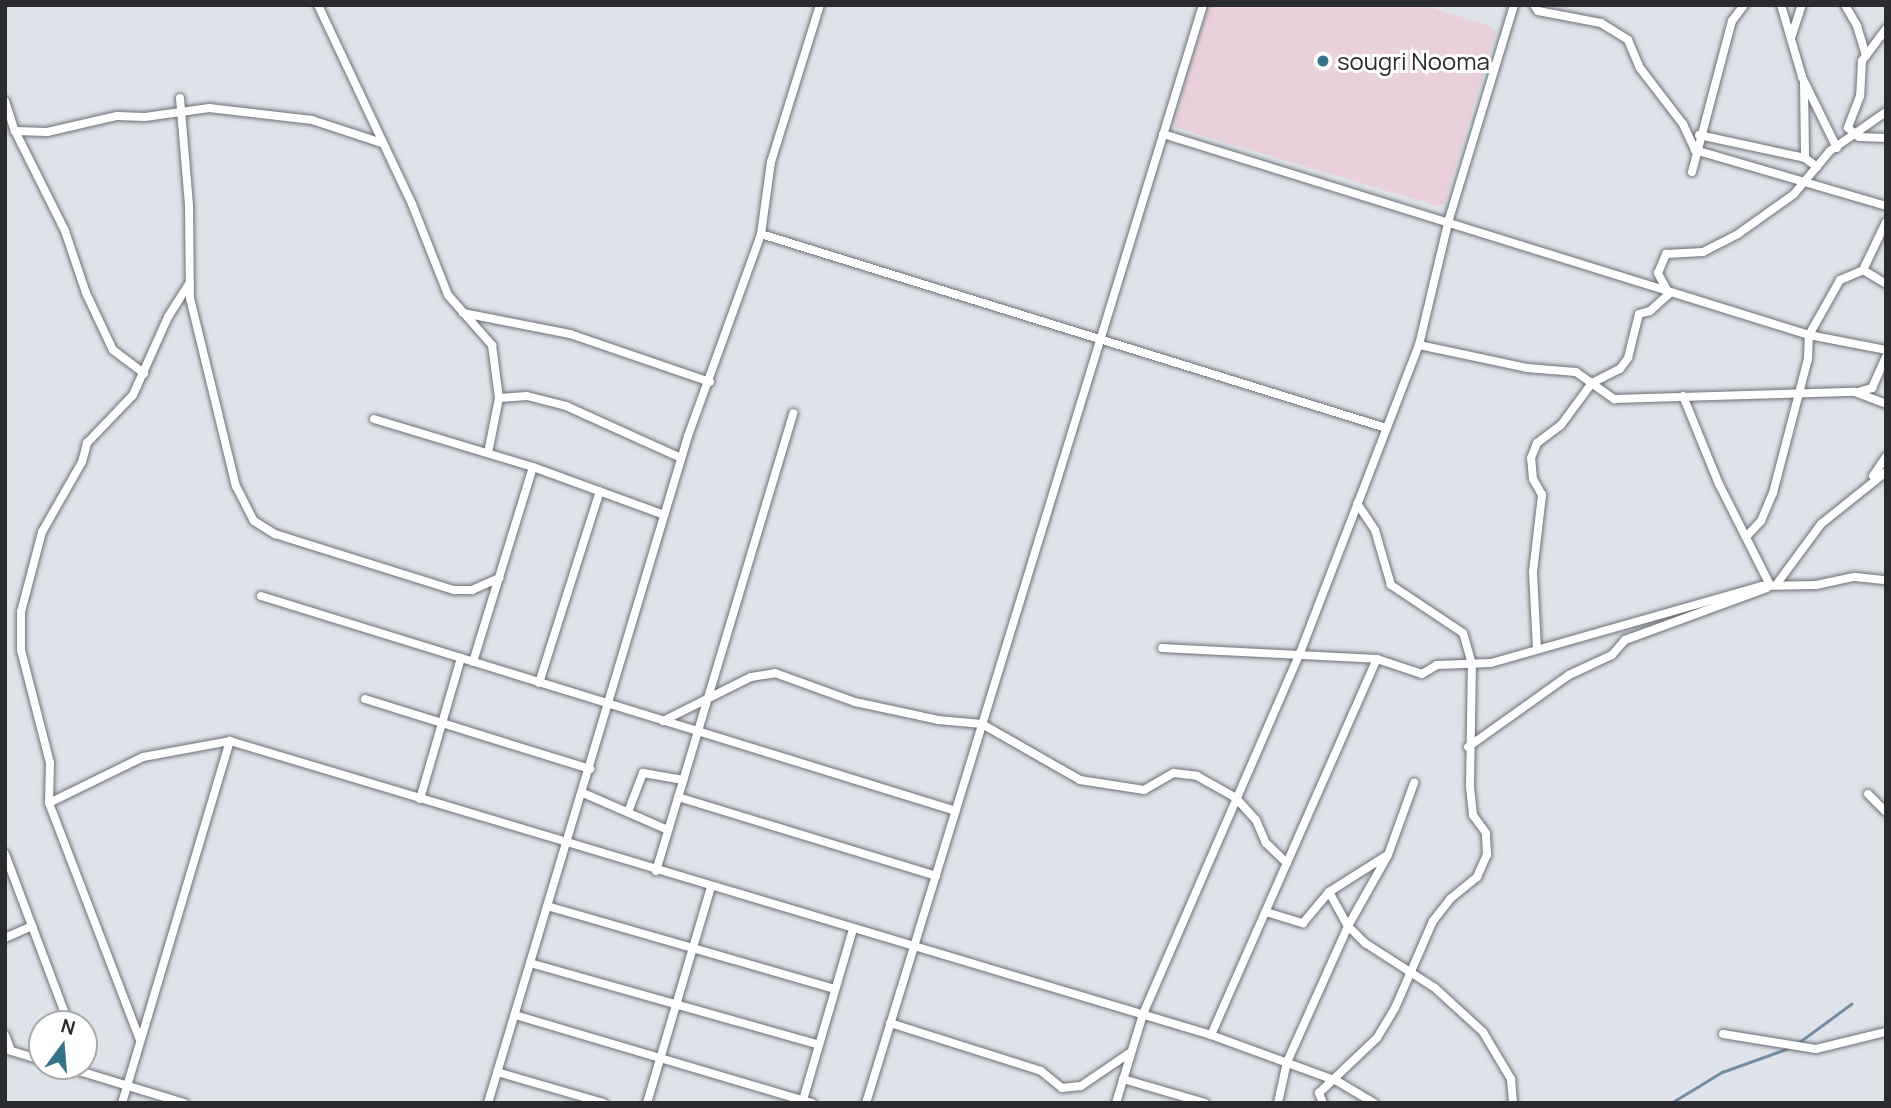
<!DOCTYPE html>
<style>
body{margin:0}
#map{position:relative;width:1891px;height:1108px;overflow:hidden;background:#dee3ea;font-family:Manrope,sans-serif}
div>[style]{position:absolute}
.education>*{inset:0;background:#e9d1dc}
.stream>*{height:2.5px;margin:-1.25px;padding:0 1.25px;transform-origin:1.25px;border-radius:1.25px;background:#758ea2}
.roads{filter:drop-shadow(0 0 2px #6b7076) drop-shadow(0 0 2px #6b7076)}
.minor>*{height:8px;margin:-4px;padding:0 4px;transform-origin:4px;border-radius:4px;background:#fff}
.dots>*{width:19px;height:19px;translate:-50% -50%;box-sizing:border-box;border:4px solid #fff;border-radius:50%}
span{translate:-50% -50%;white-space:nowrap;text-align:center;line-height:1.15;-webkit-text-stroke:6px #fff;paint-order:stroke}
.poi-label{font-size:24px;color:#292b2e}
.left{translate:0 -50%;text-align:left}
.frame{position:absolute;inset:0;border:7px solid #292b2e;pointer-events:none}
.north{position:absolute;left:28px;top:1010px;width:70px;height:70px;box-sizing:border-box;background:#fff;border:2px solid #a9aaab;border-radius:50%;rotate:16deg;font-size:19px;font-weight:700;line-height:28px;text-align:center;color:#292b2e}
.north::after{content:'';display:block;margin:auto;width:24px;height:32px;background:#347388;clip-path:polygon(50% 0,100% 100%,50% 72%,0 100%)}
</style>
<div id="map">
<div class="education">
<div style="clip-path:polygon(1209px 5px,1423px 5px,1493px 27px,1496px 33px,1445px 203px,1438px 206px,1177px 128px,1174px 121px)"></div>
</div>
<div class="stream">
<div style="left:1798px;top:1043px;width:66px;rotate:-36.3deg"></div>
<div style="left:1671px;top:1103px;width:60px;rotate:-31.3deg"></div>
<div style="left:1722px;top:1072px;width:71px;rotate:-19.7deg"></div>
</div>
<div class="roads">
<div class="minor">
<div style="left:318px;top:5px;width:220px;rotate:64.7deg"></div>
<div style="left:412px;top:204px;width:98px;rotate:68.4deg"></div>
<div style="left:448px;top:295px;width:67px;rotate:48.7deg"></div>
<div style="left:492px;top:345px;width:53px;rotate:82.5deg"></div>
<div style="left:499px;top:398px;width:56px;rotate:101.3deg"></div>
<div style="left:1534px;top:5px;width:7px;rotate:56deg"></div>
<div style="left:1538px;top:11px;width:64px;rotate:10.8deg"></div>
<div style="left:1601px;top:23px;width:32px;rotate:32deg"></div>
<div style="left:1628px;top:40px;width:30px;rotate:67deg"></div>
<div style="left:1640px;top:68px;width:71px;rotate:52.5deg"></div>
<div style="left:1683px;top:124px;width:29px;rotate:65deg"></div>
<div style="left:1695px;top:150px;width:199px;rotate:16.3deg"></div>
<div style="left:1781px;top:5px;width:75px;rotate:73.7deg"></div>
<div style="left:1802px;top:77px;width:79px;rotate:63.8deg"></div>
<div style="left:1845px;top:5px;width:24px;rotate:60deg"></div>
<div style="left:1857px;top:26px;width:31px;rotate:73deg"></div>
<div style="left:1886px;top:29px;width:40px;rotate:127deg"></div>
<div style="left:1862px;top:61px;width:35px;rotate:93deg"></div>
<div style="left:1860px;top:96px;width:34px;rotate:111deg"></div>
<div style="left:1848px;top:128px;width:14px;rotate:39deg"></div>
<div style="left:1859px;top:137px;width:27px;rotate:2deg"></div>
<div style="left:1792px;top:35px;width:32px;rotate:-72deg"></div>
<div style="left:1804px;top:83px;width:75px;rotate:89.2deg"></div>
<div style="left:1805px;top:158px;width:15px;rotate:37deg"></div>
<div style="left:180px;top:98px;width:108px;rotate:85.2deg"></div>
<div style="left:189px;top:206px;width:92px;rotate:89.4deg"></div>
<div style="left:190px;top:298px;width:194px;rotate:76.3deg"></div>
<div style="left:236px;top:486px;width:39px;rotate:63deg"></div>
<div style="left:254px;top:521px;width:25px;rotate:32deg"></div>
<div style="left:275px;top:534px;width:188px;rotate:17.4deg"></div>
<div style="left:454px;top:590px;width:18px"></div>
<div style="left:472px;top:590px;width:30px;rotate:-24deg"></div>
<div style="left:5px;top:101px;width:32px;rotate:72deg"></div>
<div style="left:15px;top:131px;width:112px;rotate:63.4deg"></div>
<div style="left:65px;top:231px;width:65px;rotate:71.3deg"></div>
<div style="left:86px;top:293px;width:63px;rotate:64.7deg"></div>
<div style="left:113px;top:350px;width:39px;rotate:37deg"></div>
<div style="left:15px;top:131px;width:32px;rotate:2deg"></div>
<div style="left:47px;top:132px;width:72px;rotate:-12.9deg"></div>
<div style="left:117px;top:116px;width:28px;rotate:2deg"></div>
<div style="left:145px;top:117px;width:65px;rotate:-8deg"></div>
<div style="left:209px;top:108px;width:104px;rotate:6.6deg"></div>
<div style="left:312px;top:120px;width:74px;rotate:18.2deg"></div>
<div style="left:1163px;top:134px;width:677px;rotate:17.28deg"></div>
<div style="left:1809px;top:335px;width:78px;rotate:11deg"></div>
<div style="left:1699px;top:135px;width:108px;rotate:12.2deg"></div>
<div style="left:1692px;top:172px;width:156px;rotate:-75.2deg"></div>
<div style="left:1732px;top:21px;width:20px;rotate:-53deg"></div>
<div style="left:761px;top:234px;width:654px;rotate:17.24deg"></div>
<div style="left:1863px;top:270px;width:27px;rotate:31deg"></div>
<div style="left:463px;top:313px;width:109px;rotate:11.1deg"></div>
<div style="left:570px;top:334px;width:148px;rotate:18.9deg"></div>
<div style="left:1419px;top:345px;width:110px;rotate:12deg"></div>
<div style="left:1527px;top:368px;width:49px;rotate:4.7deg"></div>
<div style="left:1576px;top:372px;width:47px;rotate:35.4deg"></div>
<div style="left:1614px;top:399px;width:241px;rotate:-1.7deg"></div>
<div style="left:1855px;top:392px;width:33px;rotate:21deg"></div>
<div style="left:1858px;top:392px;width:15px;rotate:-16deg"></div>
<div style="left:1872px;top:388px;width:35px;rotate:-66deg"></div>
<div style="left:1683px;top:396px;width:95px;rotate:67.8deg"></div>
<div style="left:1719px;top:484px;width:113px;rotate:63.2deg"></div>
<div style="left:499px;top:398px;width:28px;rotate:-4deg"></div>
<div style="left:527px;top:396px;width:40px;rotate:14.4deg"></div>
<div style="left:566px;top:406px;width:126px;rotate:24.3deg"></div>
<div style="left:374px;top:419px;width:166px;rotate:16.8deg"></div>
<div style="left:533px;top:467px;width:140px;rotate:20.1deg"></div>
<div style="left:1873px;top:476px;width:23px;rotate:-56deg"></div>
<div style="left:1746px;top:537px;width:22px;rotate:-47deg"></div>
<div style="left:1761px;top:521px;width:30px;rotate:-67deg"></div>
<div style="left:1773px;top:493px;width:138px;rotate:-75.4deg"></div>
<div style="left:1808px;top:359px;width:24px;rotate:-88deg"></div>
<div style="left:1809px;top:335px;width:63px;rotate:-60.6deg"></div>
<div style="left:1840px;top:280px;width:25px;rotate:-23deg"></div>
<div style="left:1863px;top:270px;width:53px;rotate:-64.4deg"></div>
<div style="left:1776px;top:585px;width:76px;rotate:-53.6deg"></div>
<div style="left:1821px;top:524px;width:83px;rotate:-38.7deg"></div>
<div style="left:261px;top:596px;width:727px;rotate:17.19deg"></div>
<div style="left:1162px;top:648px;width:215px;rotate:2.9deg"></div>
<div style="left:1377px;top:659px;width:47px;rotate:18.4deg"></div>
<div style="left:1422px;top:674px;width:17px;rotate:-31deg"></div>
<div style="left:1437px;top:665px;width:54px;rotate:-2.1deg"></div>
<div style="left:1491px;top:663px;width:282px;rotate:-15.9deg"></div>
<div style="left:1762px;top:586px;width:54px;rotate:-1.1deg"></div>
<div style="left:1816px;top:585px;width:40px;rotate:-12deg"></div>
<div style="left:1855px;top:577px;width:31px;rotate:6deg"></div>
<div style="left:1537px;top:649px;width:77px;rotate:-93deg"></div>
<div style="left:1533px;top:572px;width:78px;rotate:-83.3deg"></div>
<div style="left:1542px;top:495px;width:18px;rotate:-119deg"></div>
<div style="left:1533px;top:479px;width:21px;rotate:-95deg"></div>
<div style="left:1531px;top:458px;width:16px;rotate:-68deg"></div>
<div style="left:1537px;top:443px;width:30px;rotate:-37deg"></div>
<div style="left:1561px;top:425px;width:52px;rotate:-53.6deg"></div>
<div style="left:1592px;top:383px;width:31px;rotate:-27deg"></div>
<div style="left:1620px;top:369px;width:14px;rotate:-54deg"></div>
<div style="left:1628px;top:358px;width:45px;rotate:-76deg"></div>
<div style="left:1639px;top:314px;width:11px;rotate:-15deg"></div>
<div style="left:1650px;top:311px;width:25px;rotate:-42deg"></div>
<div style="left:1669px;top:294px;width:24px;rotate:-118deg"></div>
<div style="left:1658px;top:273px;width:21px;rotate:-67deg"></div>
<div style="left:1666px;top:254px;width:37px;rotate:-3deg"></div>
<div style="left:1703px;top:252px;width:39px;rotate:-27deg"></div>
<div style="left:1738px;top:234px;width:69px;rotate:-35.5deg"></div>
<div style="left:1794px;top:194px;width:56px;rotate:-50.1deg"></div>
<div style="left:1830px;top:151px;width:68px;rotate:-34.9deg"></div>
<div style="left:473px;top:662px;width:204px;rotate:-72.9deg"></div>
<div style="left:539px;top:683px;width:201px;rotate:-72.4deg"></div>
<div style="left:365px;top:699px;width:236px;rotate:17.3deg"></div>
<div style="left:663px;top:721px;width:98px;rotate:-26.6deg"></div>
<div style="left:751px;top:677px;width:24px;rotate:-9deg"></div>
<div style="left:775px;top:673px;width:85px;rotate:19.9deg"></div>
<div style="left:855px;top:702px;width:85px;rotate:12.2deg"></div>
<div style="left:938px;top:720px;width:44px;rotate:5.2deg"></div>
<div style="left:982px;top:724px;width:113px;rotate:29.7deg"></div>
<div style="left:1080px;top:780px;width:65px;rotate:8.9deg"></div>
<div style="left:1144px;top:790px;width:34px;rotate:-30deg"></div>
<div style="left:1174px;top:773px;width:23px;rotate:7deg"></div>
<div style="left:1197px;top:776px;width:45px;rotate:29.4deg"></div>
<div style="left:1236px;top:798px;width:30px;rotate:48deg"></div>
<div style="left:1256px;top:820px;width:25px;rotate:67deg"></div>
<div style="left:1266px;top:843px;width:29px;rotate:44deg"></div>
<div style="left:1468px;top:747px;width:124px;rotate:-35.5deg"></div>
<div style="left:1569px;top:675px;width:47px;rotate:-24.9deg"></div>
<div style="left:1612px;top:655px;width:20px;rotate:-49deg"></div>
<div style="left:1625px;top:640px;width:151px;rotate:-20.1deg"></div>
<div style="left:583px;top:793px;width:93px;rotate:23.5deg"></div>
<div style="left:1868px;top:794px;width:25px;rotate:45deg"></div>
<div style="left:678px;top:797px;width:270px;rotate:17deg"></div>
<div style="left:420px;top:799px;width:147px;rotate:-73.8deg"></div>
<div style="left:49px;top:803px;width:105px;rotate:-26.1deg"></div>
<div style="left:143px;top:757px;width:88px;rotate:-10.4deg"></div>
<div style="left:230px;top:741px;width:1024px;rotate:16.68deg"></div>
<div style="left:1211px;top:1035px;width:134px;rotate:20.1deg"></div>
<div style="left:1337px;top:1081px;width:43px;rotate:30.7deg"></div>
<div style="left:628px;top:812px;width:42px;rotate:-69deg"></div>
<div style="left:643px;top:773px;width:41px;rotate:9.9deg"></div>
<div style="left:5px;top:854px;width:182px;rotate:69.4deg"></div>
<div style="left:656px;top:871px;width:478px;rotate:-73.3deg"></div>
<div style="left:1329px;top:892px;width:39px;rotate:61deg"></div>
<div style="left:1348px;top:926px;width:24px;rotate:45deg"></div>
<div style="left:1365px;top:943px;width:83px;rotate:32.7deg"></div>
<div style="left:1435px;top:988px;width:65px;rotate:42.5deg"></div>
<div style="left:1483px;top:1032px;width:55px;rotate:59.2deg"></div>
<div style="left:1511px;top:1079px;width:24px;rotate:85deg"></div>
<div style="left:547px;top:906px;width:300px;rotate:16.1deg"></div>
<div style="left:1266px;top:912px;width:39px;rotate:17deg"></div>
<div style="left:1303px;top:923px;width:40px;rotate:-50deg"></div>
<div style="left:1329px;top:892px;width:67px;rotate:-32.3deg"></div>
<div style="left:5px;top:938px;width:30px;rotate:-24deg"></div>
<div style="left:530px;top:963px;width:300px;rotate:15.8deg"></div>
<div style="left:515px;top:1015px;width:310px;rotate:16.5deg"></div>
<div style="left:890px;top:1023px;width:158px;rotate:17.6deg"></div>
<div style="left:1041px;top:1071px;width:27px;rotate:39deg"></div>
<div style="left:1062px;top:1088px;width:19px;rotate:-6deg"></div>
<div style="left:1081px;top:1086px;width:60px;rotate:-34.2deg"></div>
<div style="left:1723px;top:1034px;width:94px;rotate:9.2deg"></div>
<div style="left:1816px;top:1049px;width:72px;rotate:-13.7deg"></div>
<div style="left:5px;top:1035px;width:17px;rotate:69deg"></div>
<div style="left:1211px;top:1035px;width:411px;rotate:-66.2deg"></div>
<div style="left:140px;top:1040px;width:254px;rotate:-111deg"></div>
<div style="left:49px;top:803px;width:40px;rotate:-88.6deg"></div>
<div style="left:50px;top:763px;width:117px;rotate:-104.4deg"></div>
<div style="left:21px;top:650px;width:38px;rotate:-90deg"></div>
<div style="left:21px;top:612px;width:83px;rotate:-75.3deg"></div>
<div style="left:42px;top:532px;width:81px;rotate:-60.3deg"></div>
<div style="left:82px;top:462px;width:20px;rotate:-75deg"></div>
<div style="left:87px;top:443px;width:66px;rotate:-46.2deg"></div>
<div style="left:133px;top:395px;width:85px;rotate:-65.8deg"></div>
<div style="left:168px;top:317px;width:41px;rotate:-57.8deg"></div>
<div style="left:5px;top:1049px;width:39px;rotate:17deg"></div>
<div style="left:63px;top:1066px;width:127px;rotate:17deg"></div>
<div style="left:497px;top:1072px;width:111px;rotate:16.2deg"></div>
<div style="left:1123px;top:1079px;width:85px;rotate:16.3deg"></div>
<div style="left:803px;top:1100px;width:178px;rotate:-73.7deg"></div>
<div style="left:122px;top:1103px;width:378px;rotate:-73.4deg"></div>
<div style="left:488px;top:1103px;width:696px;rotate:-73.31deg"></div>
<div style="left:688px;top:436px;width:215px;rotate:-70.1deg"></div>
<div style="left:761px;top:234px;width:73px;rotate:-82.1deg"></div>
<div style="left:771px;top:162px;width:164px;rotate:-72.7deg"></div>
<div style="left:647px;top:1103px;width:225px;rotate:-73.5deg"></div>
<div style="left:866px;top:1103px;width:1149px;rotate:-72.94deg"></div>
<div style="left:1116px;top:1103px;width:93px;rotate:-73.1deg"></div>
<div style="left:1143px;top:1014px;width:394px;rotate:-66.5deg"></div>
<div style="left:1300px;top:653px;width:330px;rotate:-68.9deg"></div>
<div style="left:1419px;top:345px;width:130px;rotate:-76.6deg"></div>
<div style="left:1449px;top:219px;width:224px;rotate:-73.1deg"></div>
<div style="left:1278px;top:1103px;width:42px;rotate:-77.6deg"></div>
<div style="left:1287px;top:1062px;width:149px;rotate:-65.8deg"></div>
<div style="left:1348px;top:926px;width:81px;rotate:-60.6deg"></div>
<div style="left:1388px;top:855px;width:77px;rotate:-70.1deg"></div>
<div style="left:1323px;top:1103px;width:11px;rotate:-112deg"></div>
<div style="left:1319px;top:1093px;width:80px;rotate:-43.5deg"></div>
<div style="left:1377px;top:1038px;width:35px;rotate:-59deg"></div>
<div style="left:1395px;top:1008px;width:95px;rotate:-66.4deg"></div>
<div style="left:1433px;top:921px;width:28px;rotate:-52deg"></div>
<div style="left:1450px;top:899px;width:35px;rotate:-39deg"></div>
<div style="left:1477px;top:877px;width:24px;rotate:-66deg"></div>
<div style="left:1487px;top:855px;width:22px;rotate:-93deg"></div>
<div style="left:1486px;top:833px;width:22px;rotate:-126deg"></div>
<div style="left:1473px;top:815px;width:29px;rotate:-96deg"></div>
<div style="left:1470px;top:786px;width:122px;rotate:-89.1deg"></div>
<div style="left:1472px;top:664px;width:32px;rotate:-106deg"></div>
<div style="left:1463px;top:633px;width:87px;rotate:-146.3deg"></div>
<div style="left:1391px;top:585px;width:57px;rotate:-106.2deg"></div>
<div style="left:1375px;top:530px;width:32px;rotate:-124deg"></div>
</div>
</div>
<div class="dots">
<div style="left:1323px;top:61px;background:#347388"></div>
</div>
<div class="poi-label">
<span class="left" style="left:1337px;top:61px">sougri Nooma</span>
</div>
<div class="frame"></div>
<div class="north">N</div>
</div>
